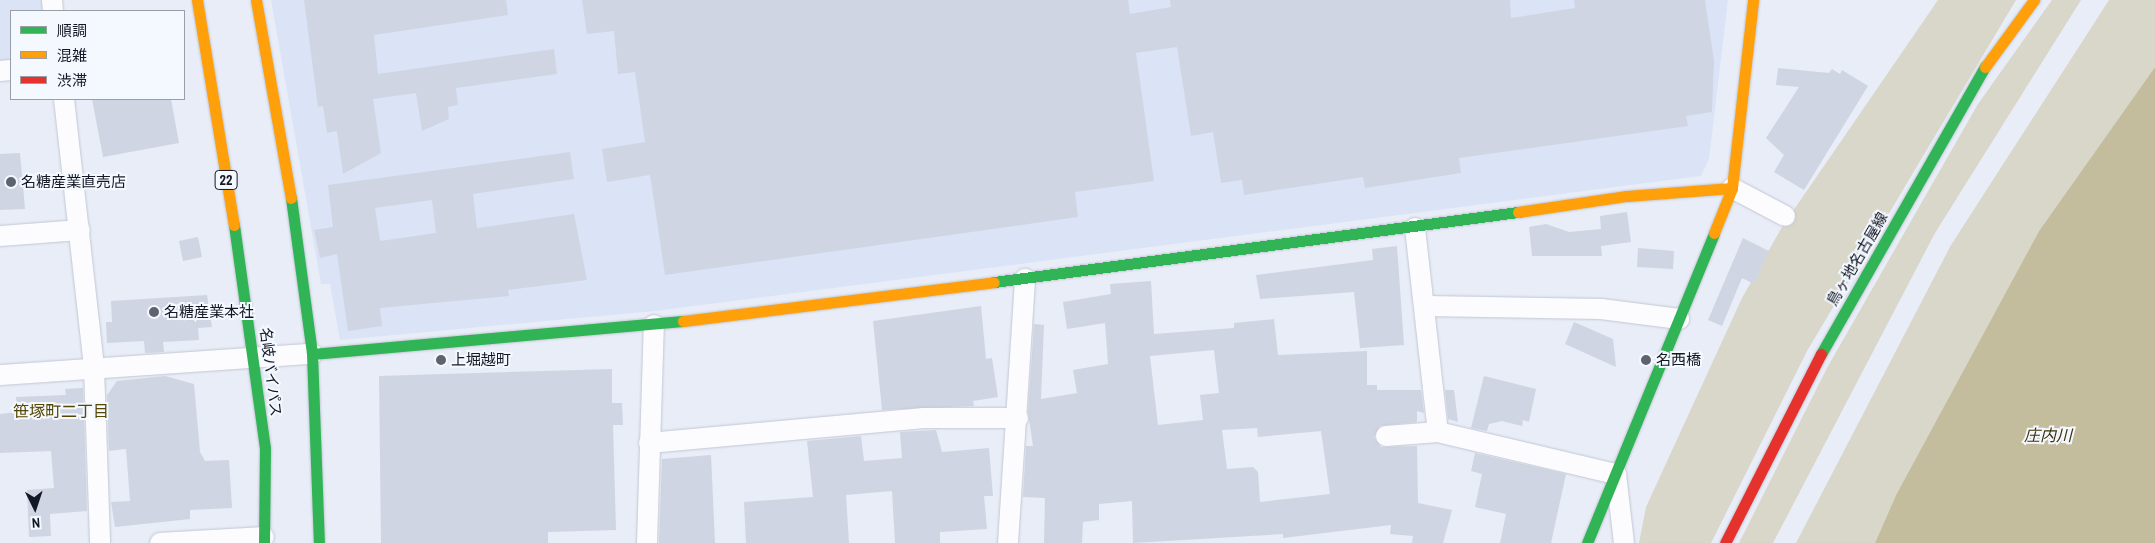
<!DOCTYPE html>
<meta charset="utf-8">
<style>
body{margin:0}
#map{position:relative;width:2155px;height:543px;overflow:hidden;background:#e8edf8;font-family:"Archivo Narrow","Noto Sans JP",sans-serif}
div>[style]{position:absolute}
.built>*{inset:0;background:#dbe4f6}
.green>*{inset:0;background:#d9d6ca}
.water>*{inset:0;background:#c4bd9d}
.building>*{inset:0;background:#cfd5e2}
.roads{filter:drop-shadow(0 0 1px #c2c7d2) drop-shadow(0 0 1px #c2c7d2)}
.street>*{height:20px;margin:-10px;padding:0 10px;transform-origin:10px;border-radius:10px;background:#fcfcfe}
.fast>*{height:11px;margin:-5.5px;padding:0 5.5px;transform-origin:5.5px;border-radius:5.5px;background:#30b455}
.slow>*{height:11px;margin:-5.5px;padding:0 5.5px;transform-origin:5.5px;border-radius:5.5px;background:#ff9f0a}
.jam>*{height:11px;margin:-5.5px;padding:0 5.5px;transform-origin:5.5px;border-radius:5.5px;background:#e5322d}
.dots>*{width:14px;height:14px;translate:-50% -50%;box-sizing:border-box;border:2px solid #f4f8ff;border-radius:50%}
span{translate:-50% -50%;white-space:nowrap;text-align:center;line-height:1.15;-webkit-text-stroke:4px #f4f8ff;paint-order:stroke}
.shield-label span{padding:1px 4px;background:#f4f8ff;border:1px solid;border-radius:4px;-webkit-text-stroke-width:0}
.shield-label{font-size:14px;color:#131824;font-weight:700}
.poi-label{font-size:15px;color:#131824}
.left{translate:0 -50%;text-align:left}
.street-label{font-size:15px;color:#131824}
.neighbourhood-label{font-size:16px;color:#554704}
.water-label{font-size:16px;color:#3a3006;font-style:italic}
.legend{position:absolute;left:10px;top:10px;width:175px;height:90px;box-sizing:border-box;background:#f4f8ff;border:1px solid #9a9ea7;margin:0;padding:6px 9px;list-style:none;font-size:15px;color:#131824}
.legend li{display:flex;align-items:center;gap:10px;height:25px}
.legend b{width:25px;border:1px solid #9a9ea7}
.north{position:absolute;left:10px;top:483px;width:50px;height:50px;-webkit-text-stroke:4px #f4f8ff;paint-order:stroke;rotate:176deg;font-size:14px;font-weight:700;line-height:20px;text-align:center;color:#131824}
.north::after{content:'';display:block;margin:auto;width:18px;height:22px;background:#131824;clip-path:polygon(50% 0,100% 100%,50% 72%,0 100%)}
</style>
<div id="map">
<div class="built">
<div style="clip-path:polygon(0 0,42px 0,44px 11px,11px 11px,11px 62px,0 63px)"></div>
<div style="clip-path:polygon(271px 0,1728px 0,1709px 159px,1701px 176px,655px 311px,340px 340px,330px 284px,321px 284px)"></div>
</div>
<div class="green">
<div style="clip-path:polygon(1938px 0,2016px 0,1807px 351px,1711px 543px,1639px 543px,1646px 507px,1742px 298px,1782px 227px)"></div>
<div style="clip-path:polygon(2052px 0,2081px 0,1935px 233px,1773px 543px,1739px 543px,1827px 368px,1978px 104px)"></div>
<div style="clip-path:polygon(2109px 0,2155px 0,2155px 67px,2039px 231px,1896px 495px,1875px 543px,1796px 543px,1951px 245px)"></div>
</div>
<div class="water">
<div style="clip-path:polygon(2155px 67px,2155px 543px,1875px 543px,1896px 495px,2039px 231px)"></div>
</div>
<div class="building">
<div style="clip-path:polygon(304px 0,506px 0,508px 15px,374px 35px,378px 74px,554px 49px,557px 74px,456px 88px,458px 105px,448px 107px,449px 119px,422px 131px,416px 93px,373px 99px,381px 153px,343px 174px,337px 131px,327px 133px,323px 106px,318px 107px)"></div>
<div style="clip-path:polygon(582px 0,1128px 0,1130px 14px,1171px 7px,1170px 0,1510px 0,1511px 18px,1575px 8px,1574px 0,1705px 0,1714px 61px,1712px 112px,1686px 116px,1688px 126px,1459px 158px,1461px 173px,1365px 188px,1363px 177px,1244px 195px,1242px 180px,1221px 183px,1213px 132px,1191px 136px,1177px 47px,1136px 53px,1154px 181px,1075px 192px,1078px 217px,665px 275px,650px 175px,607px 182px,602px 149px,645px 142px,635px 72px,618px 74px,614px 31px,587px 34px)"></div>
<div style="clip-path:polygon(1778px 68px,1829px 73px,1832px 69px,1840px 74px,1842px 70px,1868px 86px,1804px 190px,1774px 172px,1784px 155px,1766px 138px,1799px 87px,1776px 85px)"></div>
<div style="clip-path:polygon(92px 99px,171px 99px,179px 143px,103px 157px)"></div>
<div style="clip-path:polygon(evenodd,570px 152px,574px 179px,473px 194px,477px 228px,574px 214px,587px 280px,508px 290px,509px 296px,380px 308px,382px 326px,348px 331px,337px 254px,320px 258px,314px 230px,333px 227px,328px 185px,570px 152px,432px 200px,436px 233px,380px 241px,375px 208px,432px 200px)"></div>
<div style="clip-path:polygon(20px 153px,25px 209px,0 210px,0 154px)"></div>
<div style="clip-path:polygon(1627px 212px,1631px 242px,1601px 246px,1602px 256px,1532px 256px,1529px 227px,1546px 224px,1569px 232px,1601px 229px,1600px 216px)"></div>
<div style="clip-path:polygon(198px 237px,202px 257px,183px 261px,179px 241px)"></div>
<div style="clip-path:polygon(1743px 238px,1769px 251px,1754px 284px,1742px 278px,1722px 326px,1708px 320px)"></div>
<div style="clip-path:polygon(1397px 246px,1404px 345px,1360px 348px,1354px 292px,1260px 299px,1256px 275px,1373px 260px,1372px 249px)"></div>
<div style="clip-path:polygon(1638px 248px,1674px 251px,1673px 269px,1637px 267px)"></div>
<div style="clip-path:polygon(evenodd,1151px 281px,1154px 334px,1234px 328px,1234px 323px,1274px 319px,1278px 355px,1367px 351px,1367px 385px,1377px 385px,1377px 390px,1421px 390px,1424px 413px,1417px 411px,1417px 422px,1380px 426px,1374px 437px,1381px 447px,1417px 446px,1418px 503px,1452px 510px,1443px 543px,1412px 543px,1413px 536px,1390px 534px,1391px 525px,1283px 538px,1283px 534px,1133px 543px,1132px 501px,1099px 504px,1099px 520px,1083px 522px,1082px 543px,1044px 543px,1045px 498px,1023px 497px,1026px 446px,1033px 446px,1028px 412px,1034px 324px,1044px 325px,1041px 399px,1077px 393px,1073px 370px,1108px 364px,1105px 323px,1067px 329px,1063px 302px,1111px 294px,1110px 284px,1151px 281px,1214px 350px,1219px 393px,1200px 395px,1203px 420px,1158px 425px,1150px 356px,1214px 350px,1151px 281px,1257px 428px,1258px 437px,1321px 431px,1330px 494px,1260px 502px,1258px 472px,1253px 467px,1227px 469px,1222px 430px,1257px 428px)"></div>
<div style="clip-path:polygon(207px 295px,212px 327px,198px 328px,199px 340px,163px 342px,164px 352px,145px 353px,144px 341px,107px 343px,106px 322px,112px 322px,111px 301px)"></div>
<div style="clip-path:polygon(981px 306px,986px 359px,992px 358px,998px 397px,973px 401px,974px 406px,882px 410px,873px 321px)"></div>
<div style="clip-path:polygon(1574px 322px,1613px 339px,1616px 367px,1565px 344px)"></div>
<div style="clip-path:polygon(612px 369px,612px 403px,622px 403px,623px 425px,613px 425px,616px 530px,548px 532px,548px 543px,381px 543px,379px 376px)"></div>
<div style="clip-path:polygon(165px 376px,194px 384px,200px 452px,205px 461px,229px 460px,232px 508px,190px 510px,190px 519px,115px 527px,111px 502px,130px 501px,126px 449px,109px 451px,107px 395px,117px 381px)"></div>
<div style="clip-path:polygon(1484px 376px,1536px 389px,1529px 422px,1523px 420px,1522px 426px,1502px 421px,1489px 424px,1487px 431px,1471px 428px)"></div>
<div style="clip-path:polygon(83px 388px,87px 511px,50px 514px,51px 536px,29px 537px,27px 490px,54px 488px,51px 451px,0 453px,0 414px,17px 412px,16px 397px,66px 395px,65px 389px)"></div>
<div style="clip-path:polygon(1445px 390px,1454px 390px,1458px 422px,1448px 419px)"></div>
<div style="clip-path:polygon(936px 430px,942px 452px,989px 448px,993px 496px,984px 496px,987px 529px,940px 532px,940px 543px,895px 543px,892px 491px,846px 495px,849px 543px,746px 543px,744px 502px,813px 497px,807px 441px,861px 436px,864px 461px,902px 458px,900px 432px)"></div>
<div style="clip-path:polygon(1475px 453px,1566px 474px,1551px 543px,1500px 543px,1506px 514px,1475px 507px,1482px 474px,1471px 471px)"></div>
<div style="clip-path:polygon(711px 455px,715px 543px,659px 543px,662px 459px)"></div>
</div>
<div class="roads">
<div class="street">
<div style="left:52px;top:0;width:11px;rotate:85deg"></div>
<div style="left:0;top:71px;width:11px;rotate:-5deg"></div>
<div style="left:64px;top:99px;width:271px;rotate:83.6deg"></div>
<div style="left:94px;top:368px;width:175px;rotate:88deg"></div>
<div style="left:1732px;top:188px;width:60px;rotate:27.8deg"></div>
<div style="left:1415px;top:228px;width:205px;rotate:83.6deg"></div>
<div style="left:0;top:236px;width:80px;rotate:-4.3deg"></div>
<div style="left:1426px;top:306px;width:175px;rotate:1deg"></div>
<div style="left:1601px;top:309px;width:79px;rotate:7.3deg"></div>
<div style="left:0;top:375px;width:313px;rotate:-3.9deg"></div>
<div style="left:1386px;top:436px;width:52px;rotate:-4.4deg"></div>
<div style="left:1438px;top:432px;width:183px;rotate:13.3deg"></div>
<div style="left:1616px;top:474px;width:69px;rotate:83.4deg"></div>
<div style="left:649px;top:443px;width:276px;rotate:-5.2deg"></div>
<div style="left:924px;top:418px;width:94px"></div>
<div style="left:160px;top:543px;width:104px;rotate:-3.3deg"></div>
<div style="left:647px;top:543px;width:218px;rotate:-88.2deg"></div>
<div style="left:1008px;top:543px;width:265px;rotate:-86.3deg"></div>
</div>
<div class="fast">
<div style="left:291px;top:198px;width:157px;rotate:82.3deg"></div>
<div style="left:312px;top:354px;width:189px;rotate:87.9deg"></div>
<div style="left:234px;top:225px;width:225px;rotate:82.1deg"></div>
<div style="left:265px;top:448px;width:95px;rotate:90.6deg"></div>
<div style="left:994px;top:282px;width:529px;rotate:-7.61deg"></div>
<div style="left:312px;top:354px;width:372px;rotate:-5.1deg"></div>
<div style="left:1821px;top:354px;width:331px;rotate:-60.3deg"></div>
<div style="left:1587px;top:543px;width:335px;rotate:-67.7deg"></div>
</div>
<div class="slow">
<div style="left:197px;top:0;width:228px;rotate:80.7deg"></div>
<div style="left:256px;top:0;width:201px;rotate:80deg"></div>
<div style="left:1985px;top:67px;width:83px;rotate:-53.8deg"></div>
<div style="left:1518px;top:212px;width:110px;rotate:-8.4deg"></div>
<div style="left:1627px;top:196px;width:105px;rotate:-4.4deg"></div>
<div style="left:1714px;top:233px;width:48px;rotate:-68.2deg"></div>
<div style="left:1732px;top:188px;width:189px;rotate:-83.6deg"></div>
<div style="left:683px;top:321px;width:313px;rotate:-7.1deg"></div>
</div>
<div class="jam">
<div style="left:1725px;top:543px;width:212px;rotate:-63.1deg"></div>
</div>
</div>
<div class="dots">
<div style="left:11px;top:182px;background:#5e636e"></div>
<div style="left:154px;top:312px;background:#5e636e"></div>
<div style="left:441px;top:360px;background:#5e636e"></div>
<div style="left:1646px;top:360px;background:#5e636e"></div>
</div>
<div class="shield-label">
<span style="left:226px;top:180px">22</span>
</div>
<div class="poi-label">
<span class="left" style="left:21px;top:182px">名糖産業直売店</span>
<span class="left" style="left:164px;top:312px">名糖産業本社</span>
<span class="left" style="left:451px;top:360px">上堀越町</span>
<span class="left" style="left:1656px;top:360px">名西橋</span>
</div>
<div class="street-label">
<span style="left:1857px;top:259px;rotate:-60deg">鳥ヶ地名古屋線</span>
<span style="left:271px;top:372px;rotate:83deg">名岐バイパス</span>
</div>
<div class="neighbourhood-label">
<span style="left:61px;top:411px">笹塚町二丁目</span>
</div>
<div class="water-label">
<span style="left:2048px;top:435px">庄内川</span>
</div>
<ul class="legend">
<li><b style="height:6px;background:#30b455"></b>順調</li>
<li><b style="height:6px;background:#ff9f0a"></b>混雑</li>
<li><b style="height:6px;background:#e5322d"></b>渋滞</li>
</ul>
<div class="north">N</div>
</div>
